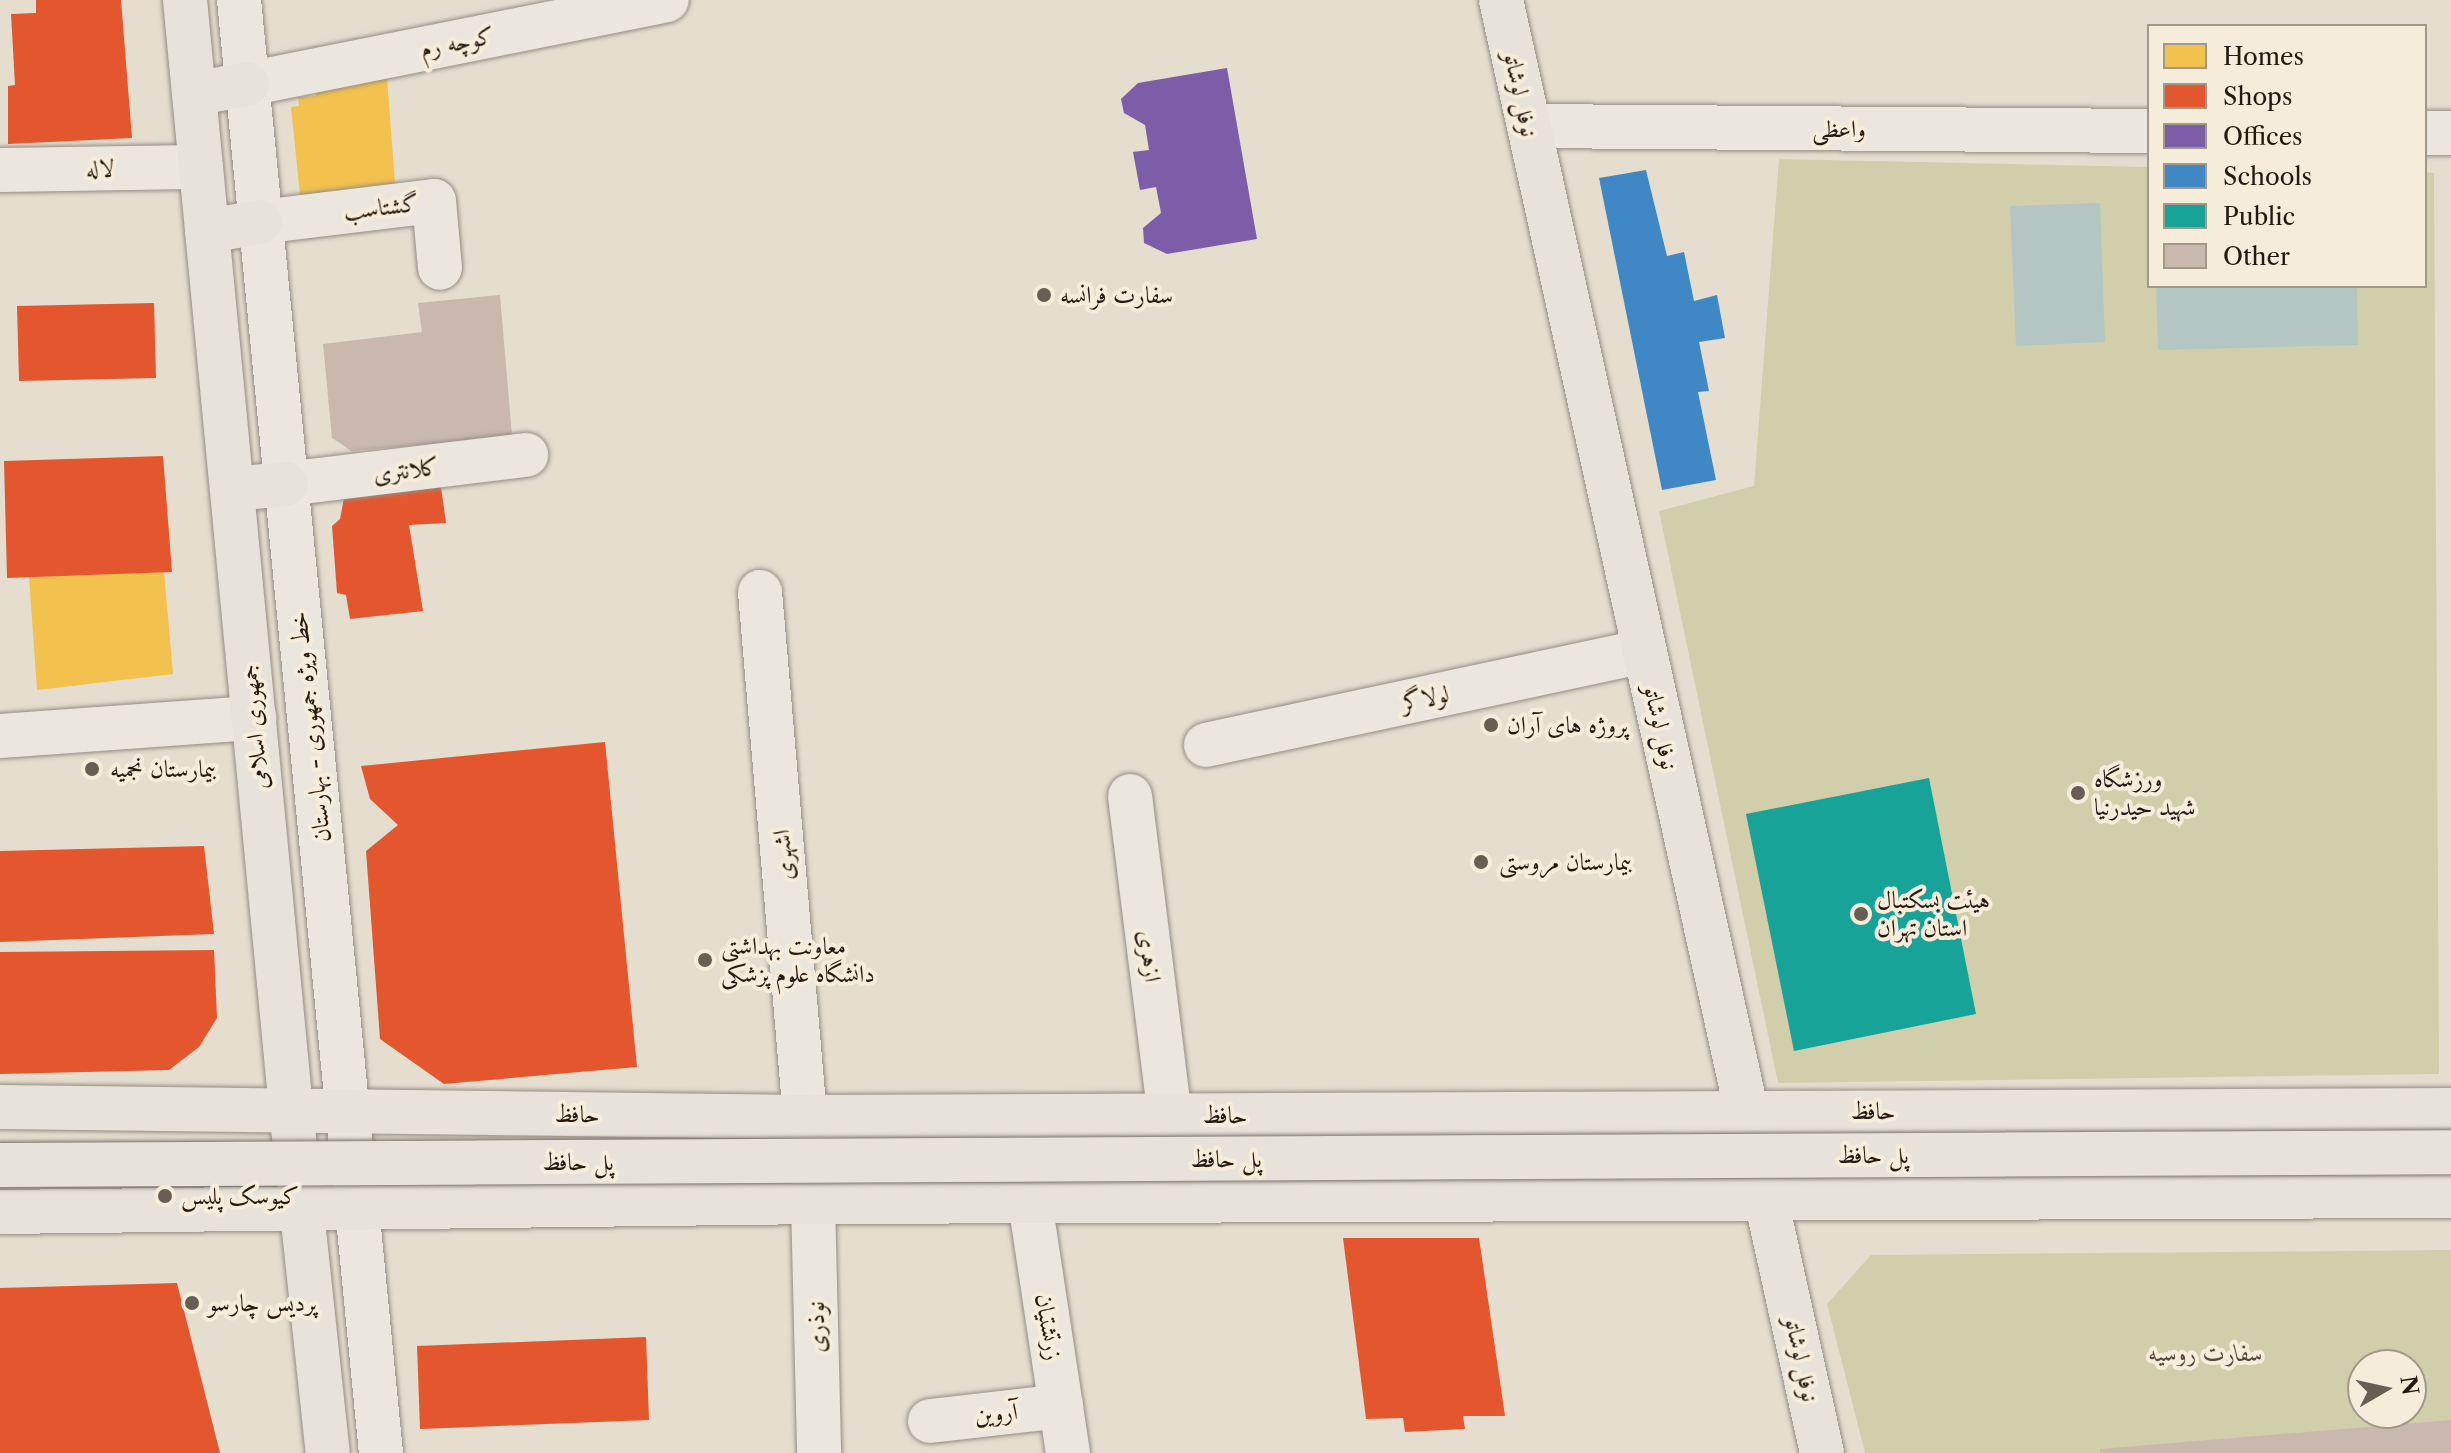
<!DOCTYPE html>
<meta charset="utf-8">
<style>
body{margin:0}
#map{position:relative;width:2451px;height:1453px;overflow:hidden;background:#e5decf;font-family:"Libre Caslon Text",Amiri,serif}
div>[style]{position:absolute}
.green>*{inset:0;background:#d1ceac}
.water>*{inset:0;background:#b4c6c4}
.homes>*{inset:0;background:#f2c14e}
.shops>*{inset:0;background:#e4572e}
.offices>*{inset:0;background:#7b5ea7}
.schools>*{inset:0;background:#3f88c5}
.public>*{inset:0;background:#17a398}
.building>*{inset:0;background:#c8b8ad}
.roads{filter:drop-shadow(0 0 2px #938d84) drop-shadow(0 0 2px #938d84)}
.minor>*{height:44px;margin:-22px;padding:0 22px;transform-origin:22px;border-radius:22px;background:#ebe7df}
.major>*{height:44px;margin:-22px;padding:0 22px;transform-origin:22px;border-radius:22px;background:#e8e3da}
.bridges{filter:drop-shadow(0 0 2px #78736a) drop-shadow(0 0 2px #78736a)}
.major-bridge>*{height:44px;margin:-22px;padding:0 22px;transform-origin:22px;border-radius:22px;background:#e8e3da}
.dots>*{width:22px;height:22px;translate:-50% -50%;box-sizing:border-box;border:4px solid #f5ecd9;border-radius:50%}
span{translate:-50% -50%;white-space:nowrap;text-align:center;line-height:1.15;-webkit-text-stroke:8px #f5ecd9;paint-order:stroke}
.street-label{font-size:24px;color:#261911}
.poi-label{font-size:24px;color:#261911}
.left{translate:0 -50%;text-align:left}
.park-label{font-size:24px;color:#544b37;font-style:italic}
.legend{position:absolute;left:2147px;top:24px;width:280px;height:264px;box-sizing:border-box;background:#f5ecd9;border:2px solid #a29889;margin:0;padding:10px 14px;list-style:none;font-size:24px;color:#261911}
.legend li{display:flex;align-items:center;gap:16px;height:40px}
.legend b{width:40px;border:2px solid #a29889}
.north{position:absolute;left:2347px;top:1349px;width:80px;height:80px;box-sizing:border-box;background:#f5ecd9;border:2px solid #a29889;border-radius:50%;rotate:81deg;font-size:22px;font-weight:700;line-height:32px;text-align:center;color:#261911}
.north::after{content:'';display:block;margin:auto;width:28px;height:36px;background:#695e54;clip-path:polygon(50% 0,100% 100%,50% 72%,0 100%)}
</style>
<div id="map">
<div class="green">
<div style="clip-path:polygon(1779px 159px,2149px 167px,2149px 286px,2425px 286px,2425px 172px,2434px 173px,2439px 1074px,1778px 1083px,1659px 511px,1754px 486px)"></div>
<div style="clip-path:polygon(evenodd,2451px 1250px,2451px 1453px,1865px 1453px,1827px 1304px,1871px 1255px,2451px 1250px,2363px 1365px,2411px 1365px,2411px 1413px,2363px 1413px,2363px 1365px)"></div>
</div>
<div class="water">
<div style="clip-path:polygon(2100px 203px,2105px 342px,2016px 346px,2010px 206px)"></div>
<div style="clip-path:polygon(2156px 286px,2357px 286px,2358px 345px,2158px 350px)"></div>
</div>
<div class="homes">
<div style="clip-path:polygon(387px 78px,396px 196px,307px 204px,306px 194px,300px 195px,291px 107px,299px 106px,298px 97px,316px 96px,316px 89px)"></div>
<div style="clip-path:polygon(164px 572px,173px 674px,37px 690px,29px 577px)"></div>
</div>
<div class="shops">
<div style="clip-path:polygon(36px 0,121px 0,132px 138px,8px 144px,8px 86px,15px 85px,11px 14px,36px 13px)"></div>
<div style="clip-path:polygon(154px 303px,156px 378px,19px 381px,17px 306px)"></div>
<div style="clip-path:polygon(163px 456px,172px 572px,7px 578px,4px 461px)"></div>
<div style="clip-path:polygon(441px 487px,446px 523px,409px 525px,423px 611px,350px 619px,346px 595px,337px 593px,332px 526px,340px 519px,344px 498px)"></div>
<div style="clip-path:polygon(605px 742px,637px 1067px,444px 1084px,380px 1039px,366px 851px,398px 825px,370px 799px,361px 766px)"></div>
<div style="clip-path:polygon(204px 846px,214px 934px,0 942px,0 851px)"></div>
<div style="clip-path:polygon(214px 950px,217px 1018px,199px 1047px,169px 1070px,0 1074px,0 952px)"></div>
<div style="clip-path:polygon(1343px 1238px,1479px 1238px,1505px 1416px,1463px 1416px,1465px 1429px,1405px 1432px,1403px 1418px,1366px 1419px)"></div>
<div style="clip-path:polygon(177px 1283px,220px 1453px,0 1453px,0 1288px)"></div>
<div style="clip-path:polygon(646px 1337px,649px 1420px,420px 1429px,417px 1346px)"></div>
</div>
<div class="offices">
<div style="clip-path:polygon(1227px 68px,1257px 239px,1167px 254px,1144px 243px,1143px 228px,1161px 213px,1156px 187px,1140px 190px,1133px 152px,1149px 150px,1145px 125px,1124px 113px,1121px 99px,1138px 83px)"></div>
</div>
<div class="schools">
<div style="clip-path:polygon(1646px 170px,1667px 256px,1684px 252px,1694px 301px,1717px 295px,1725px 338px,1699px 342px,1709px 391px,1698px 392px,1716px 480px,1662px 490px,1599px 178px)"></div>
</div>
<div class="public">
<div style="clip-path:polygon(1929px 778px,1976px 1014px,1794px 1051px,1746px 814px)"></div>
</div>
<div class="building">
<div style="clip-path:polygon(500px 295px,512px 436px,351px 451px,332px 438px,323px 344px,422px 332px,418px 303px)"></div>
<div style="clip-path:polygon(2451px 1420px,2451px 1453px,2100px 1453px,2100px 1449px)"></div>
</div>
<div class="roads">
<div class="minor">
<div style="left:239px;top:0;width:1460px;rotate:84.42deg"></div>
<div style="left:247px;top:84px;width:428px;rotate:-11.3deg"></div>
<div style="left:1529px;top:126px;width:620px;rotate:0.46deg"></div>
<div style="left:2425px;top:133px;width:26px"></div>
<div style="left:0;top:170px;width:201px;rotate:-0.9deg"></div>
<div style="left:260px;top:222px;width:175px;rotate:-6.9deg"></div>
<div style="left:434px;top:201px;width:67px;rotate:84.9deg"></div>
<div style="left:286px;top:484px;width:242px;rotate:-6.9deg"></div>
<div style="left:760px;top:592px;width:527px;rotate:85.1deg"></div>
<div style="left:0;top:736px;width:255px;rotate:-4.1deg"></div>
<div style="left:1206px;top:745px;width:448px;rotate:-12.1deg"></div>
<div style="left:1130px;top:796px;width:322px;rotate:82.9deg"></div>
<div style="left:813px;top:1202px;width:251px;rotate:88.6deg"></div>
<div style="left:1030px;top:1202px;width:254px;rotate:81.4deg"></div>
<div style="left:930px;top:1421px;width:132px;rotate:-6.5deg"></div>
</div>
<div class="major">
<div style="left:185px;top:0;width:1114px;rotate:84.54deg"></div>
<div style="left:291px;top:1109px;width:346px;rotate:83.9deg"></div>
<div style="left:1501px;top:0;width:1488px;rotate:77.54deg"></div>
<div style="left:194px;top:94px;width:54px;rotate:-10.7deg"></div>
<div style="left:207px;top:231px;width:54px;rotate:-9.6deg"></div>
<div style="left:232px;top:489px;width:54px;rotate:-5.3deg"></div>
<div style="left:0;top:1107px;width:805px;rotate:0.71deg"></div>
<div style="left:805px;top:1117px;width:1646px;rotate:-0.24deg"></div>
<div style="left:0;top:1212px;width:813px;rotate:-0.7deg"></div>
<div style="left:813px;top:1202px;width:1638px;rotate:-0.21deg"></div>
</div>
</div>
<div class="bridges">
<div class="major-bridge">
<div style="left:0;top:1165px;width:2451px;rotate:-0.3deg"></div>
</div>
</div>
<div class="dots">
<div style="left:1044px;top:295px;background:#695e54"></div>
<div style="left:1491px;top:725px;background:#695e54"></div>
<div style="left:92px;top:769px;background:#695e54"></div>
<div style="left:2078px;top:793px;background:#695e54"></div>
<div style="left:1481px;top:862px;background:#695e54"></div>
<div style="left:1861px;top:914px;background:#695e54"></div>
<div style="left:705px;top:960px;background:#695e54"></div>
<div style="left:165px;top:1196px;background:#695e54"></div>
<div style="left:192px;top:1303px;background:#695e54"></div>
</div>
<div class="street-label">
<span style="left:457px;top:42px;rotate:-11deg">کوچه رم</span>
<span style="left:1521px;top:94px;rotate:78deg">نوفل لوشاتو</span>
<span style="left:1839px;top:129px">واعظی</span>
<span style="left:100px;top:168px;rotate:-1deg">لاله</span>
<span style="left:381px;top:207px;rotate:-7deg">گشتاسب</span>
<span style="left:406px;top:470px;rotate:-7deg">کلانتری</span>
<span style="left:1425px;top:698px;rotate:-12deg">لولاگر</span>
<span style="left:254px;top:727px;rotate:-95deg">جمهوری اسلامی</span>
<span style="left:310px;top:727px;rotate:-96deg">خط ویژه جمهوری - بهارستان</span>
<span style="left:1661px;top:727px;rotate:78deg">نوفل لوشاتو</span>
<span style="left:783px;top:855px;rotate:-95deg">اشهری</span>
<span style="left:1150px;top:956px;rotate:83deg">ازهری</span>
<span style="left:1873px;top:1111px">حافظ</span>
<span style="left:577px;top:1114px;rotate:1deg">حافظ</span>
<span style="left:1225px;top:1115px">حافظ</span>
<span style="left:1873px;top:1155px">پل حافظ</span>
<span style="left:1226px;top:1159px">پل حافظ</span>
<span style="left:578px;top:1162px">پل حافظ</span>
<span style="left:816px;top:1327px;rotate:-91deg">نوذری</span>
<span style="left:1049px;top:1327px;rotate:81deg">زرتشتیان</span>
<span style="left:1802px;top:1359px;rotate:78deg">نوفل لوشاتو</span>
<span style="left:996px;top:1413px;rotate:-6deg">آروین</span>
</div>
<div class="poi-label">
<span class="left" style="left:1060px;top:295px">سفارت فرانسه</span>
<span class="left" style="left:1507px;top:725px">پروژه های آران</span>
<span class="left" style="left:110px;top:769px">بیمارستان نجمیه</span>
<span class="left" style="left:2094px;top:793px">ورزشگاه<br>شهید حیدرنیا</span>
<span class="left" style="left:1499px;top:862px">بیمارستان مروستی</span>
<span class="left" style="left:1877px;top:914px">هیئت بسکتبال<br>استان تهران</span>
<span class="left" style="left:721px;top:960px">معاونت بهداشتی<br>دانشگاه علوم پزشکی</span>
<span class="left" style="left:181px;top:1196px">کیوسک پلیس</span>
<span class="left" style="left:208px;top:1303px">پردیس چارسو</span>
</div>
<div class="park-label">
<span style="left:2206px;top:1353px">سفارت روسیه</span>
</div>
<ul class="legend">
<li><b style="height:22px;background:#f2c14e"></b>Homes</li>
<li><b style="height:22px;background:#e4572e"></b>Shops</li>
<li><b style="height:22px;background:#7b5ea7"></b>Offices</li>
<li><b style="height:22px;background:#3f88c5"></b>Schools</li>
<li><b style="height:22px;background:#17a398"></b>Public</li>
<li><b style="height:22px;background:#c8b8ad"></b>Other</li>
</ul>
<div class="north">N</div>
</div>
